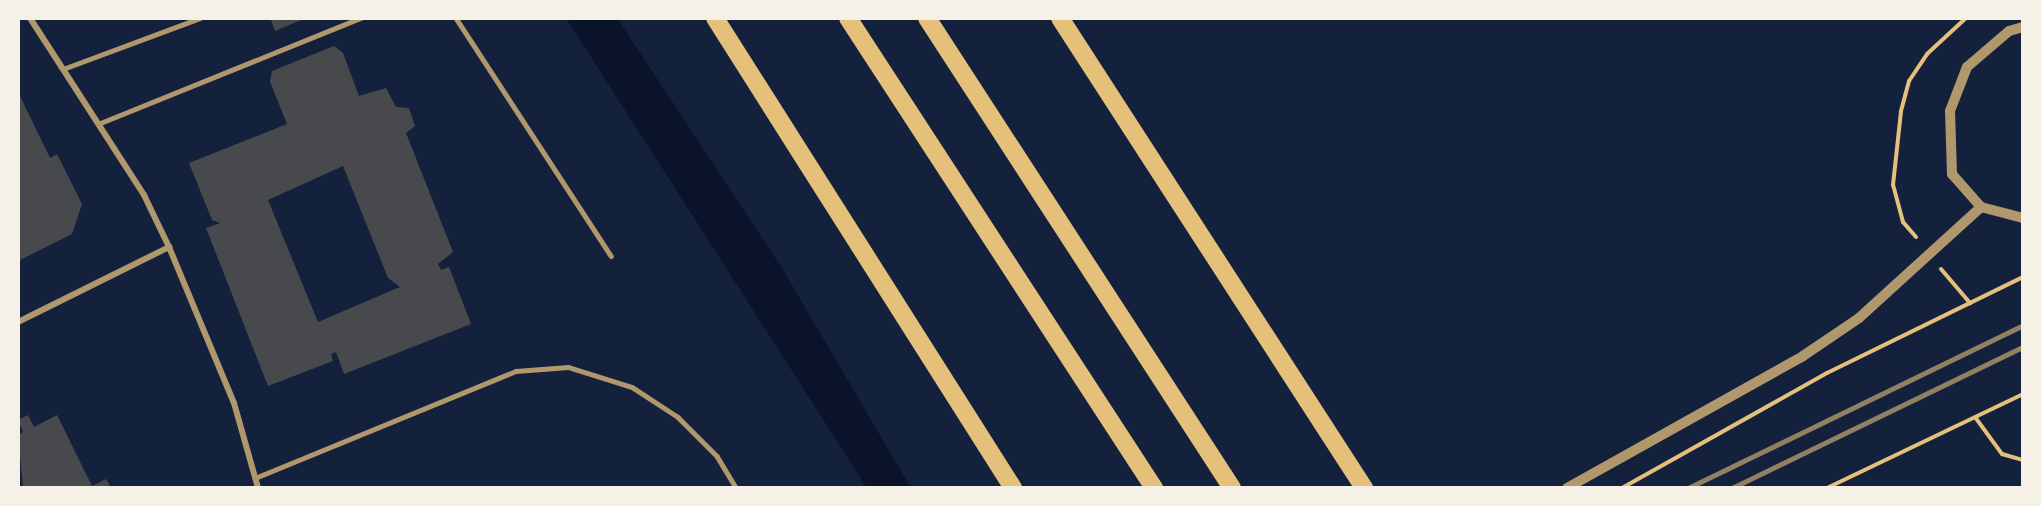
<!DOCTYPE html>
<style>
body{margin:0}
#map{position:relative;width:2041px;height:506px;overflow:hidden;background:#14213d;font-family:"PT Sans Narrow",sans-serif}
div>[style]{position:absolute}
.water>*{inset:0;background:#0b132b}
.building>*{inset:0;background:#48494c}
.path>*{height:4px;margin:-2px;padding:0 2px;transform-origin:2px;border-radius:2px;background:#e5c07b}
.service>*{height:4.5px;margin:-2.25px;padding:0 2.25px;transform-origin:2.25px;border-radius:2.25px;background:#b1986c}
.minor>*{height:6px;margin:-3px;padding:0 3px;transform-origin:3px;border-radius:3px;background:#b1986c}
.tertiary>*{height:10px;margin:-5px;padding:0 5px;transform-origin:5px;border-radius:5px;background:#b1986c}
.motorway>*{height:18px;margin:-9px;padding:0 9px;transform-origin:9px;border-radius:9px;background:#e5c07b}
.rail>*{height:4.5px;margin:-2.25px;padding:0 2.25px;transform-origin:2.25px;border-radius:2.25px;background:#918062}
span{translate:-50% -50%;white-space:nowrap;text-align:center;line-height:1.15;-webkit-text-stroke:4.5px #f6f1e7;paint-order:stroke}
.frame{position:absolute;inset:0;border:20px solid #f6f1e7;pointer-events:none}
</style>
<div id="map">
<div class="water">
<div style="clip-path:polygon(566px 18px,617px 18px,782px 268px,911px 488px,867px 488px)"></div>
</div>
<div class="building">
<div style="clip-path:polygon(277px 18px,306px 18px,275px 31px,271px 20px)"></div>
<div style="clip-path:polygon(evenodd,334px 46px,343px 53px,359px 96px,386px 88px,396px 107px,409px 108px,415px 126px,406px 133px,453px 252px,438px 264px,441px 270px,449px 267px,471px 324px,344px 374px,336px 352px,331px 354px,333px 361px,268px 386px,206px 228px,220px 223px,212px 220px,189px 163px,287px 124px,270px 82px,272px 71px,334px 46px,343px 166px,388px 278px,400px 287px,318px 322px,268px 200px,343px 166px)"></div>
<div style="clip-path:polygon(18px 92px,50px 158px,57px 154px,82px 204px,72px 234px,18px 261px)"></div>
<div style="clip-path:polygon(28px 415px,34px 427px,57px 415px,92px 486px,106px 479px,111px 488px,23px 488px,18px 435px,23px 432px,18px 420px)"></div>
</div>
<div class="path">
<div style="left:1916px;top:237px;width:20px;rotate:-131deg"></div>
<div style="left:1903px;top:222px;width:38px;rotate:-105deg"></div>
<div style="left:1893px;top:185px;width:74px;rotate:-83.8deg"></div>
<div style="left:1901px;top:111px;width:31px;rotate:-75deg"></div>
<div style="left:1909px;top:81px;width:32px;rotate:-56deg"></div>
<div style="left:1927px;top:54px;width:53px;rotate:-42.7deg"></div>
<div style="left:1941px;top:269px;width:45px;rotate:49.5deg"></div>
<div style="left:1975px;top:417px;width:46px;rotate:53.9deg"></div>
<div style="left:2002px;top:454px;width:22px;rotate:16deg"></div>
<div style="left:1622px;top:488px;width:235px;rotate:-29.3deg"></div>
<div style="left:1827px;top:373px;width:218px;rotate:-26.1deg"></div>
<div style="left:1827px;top:488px;width:217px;rotate:-25.6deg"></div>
</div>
<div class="service">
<div style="left:456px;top:18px;width:284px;rotate:56.9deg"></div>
<div style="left:63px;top:69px;width:146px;rotate:-20.4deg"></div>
<div style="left:98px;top:124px;width:284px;rotate:-22deg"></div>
<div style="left:255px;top:478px;width:282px;rotate:-22.3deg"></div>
<div style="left:516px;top:371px;width:52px;rotate:-4.4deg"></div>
<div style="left:568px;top:367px;width:67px;rotate:17.4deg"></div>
<div style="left:632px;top:387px;width:55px;rotate:33.1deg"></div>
<div style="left:678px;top:417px;width:55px;rotate:45deg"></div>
<div style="left:717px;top:456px;width:37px;rotate:59deg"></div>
</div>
<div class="minor">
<div style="left:30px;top:18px;width:211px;rotate:57.2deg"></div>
<div style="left:144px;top:195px;width:58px;rotate:64.3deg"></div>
<div style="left:169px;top:247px;width:169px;rotate:67.4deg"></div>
<div style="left:234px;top:403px;width:88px;rotate:74.2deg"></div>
<div style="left:18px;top:322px;width:169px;rotate:-26.4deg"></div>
</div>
<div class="tertiary">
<div style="left:1981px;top:207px;width:44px;rotate:-131.3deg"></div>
<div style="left:1952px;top:174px;width:63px;rotate:-91.8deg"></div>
<div style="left:1950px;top:111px;width:47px;rotate:-68.9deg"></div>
<div style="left:1967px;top:67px;width:55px;rotate:-40.6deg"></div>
<div style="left:2009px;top:31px;width:15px;rotate:-16deg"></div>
<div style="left:1981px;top:207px;width:43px;rotate:14.7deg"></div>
<div style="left:1567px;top:488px;width:270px;rotate:-29.2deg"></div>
<div style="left:1803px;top:356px;width:68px;rotate:-34.2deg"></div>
<div style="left:1859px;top:318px;width:165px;rotate:-42.3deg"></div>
</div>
<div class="motorway">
<div style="left:715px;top:18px;width:557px;rotate:57.62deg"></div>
<div style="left:848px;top:18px;width:561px;rotate:56.93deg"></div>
<div style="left:927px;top:18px;width:560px;rotate:57.02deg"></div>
<div style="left:1060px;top:18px;width:560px;rotate:57.1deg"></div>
</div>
<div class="rail">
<div style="left:1688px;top:488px;width:373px;rotate:-25.9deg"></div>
<div style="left:1732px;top:488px;width:323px;rotate:-25.9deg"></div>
</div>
<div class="frame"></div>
</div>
